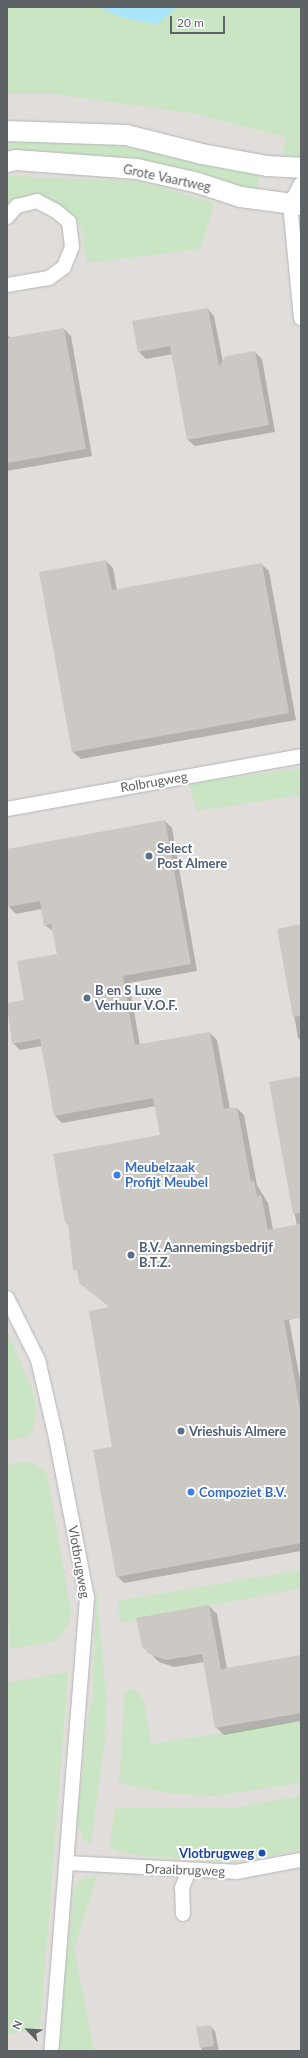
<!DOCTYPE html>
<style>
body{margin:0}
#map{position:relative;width:308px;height:2058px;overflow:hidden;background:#efebe5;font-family:Lato,sans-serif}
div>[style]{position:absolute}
.industrial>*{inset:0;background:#e0ddda}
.green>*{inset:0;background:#c9e5c3}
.water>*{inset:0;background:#aae6fa}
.shadow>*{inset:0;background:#0003}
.building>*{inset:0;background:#ccc8c4}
.roads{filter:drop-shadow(0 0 1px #b3b7b9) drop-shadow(0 0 1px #b3b7b9)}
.street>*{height:14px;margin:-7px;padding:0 7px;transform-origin:7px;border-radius:7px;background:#fff}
.secondary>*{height:20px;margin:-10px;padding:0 10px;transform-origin:10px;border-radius:10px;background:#fff}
.dots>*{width:11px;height:11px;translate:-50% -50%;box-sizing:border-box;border:2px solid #fff;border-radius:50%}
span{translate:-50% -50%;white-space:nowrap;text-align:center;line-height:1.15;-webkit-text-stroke:4px #fff;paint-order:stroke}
.street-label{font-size:13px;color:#5d6265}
.service-label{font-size:13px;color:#4e5e75;font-weight:700}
.left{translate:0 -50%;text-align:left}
.shop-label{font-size:13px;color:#366cbe;font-weight:700}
.transit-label{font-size:13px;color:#164399;font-weight:700}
.right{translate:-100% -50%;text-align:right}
.frame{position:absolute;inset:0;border:8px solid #5d6265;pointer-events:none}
.north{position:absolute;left:8px;top:2010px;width:40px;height:40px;-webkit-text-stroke:3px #fff;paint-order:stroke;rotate:295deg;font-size:11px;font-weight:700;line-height:16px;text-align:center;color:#5d6265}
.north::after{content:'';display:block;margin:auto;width:14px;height:18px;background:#5d6265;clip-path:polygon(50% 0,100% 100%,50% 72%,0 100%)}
.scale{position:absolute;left:170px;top:16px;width:55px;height:18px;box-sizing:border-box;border:2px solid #5d6265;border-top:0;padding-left:5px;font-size:12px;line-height:14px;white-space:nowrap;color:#5d6265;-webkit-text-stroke:3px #fff;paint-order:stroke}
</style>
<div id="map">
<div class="industrial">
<div style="clip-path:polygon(7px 7px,301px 7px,301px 2051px,7px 2051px)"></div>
</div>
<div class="green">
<div style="clip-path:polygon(7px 7px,98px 7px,124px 18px,157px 24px,177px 7px,301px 7px,301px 157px,282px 154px,286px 137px,191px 113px,55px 94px,7px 94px)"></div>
<div style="clip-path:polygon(25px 140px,114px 145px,259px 176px,256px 193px,7px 157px,7px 143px)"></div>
<div style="clip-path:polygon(7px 176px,141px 182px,214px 203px,201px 249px,87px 263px,82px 229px,65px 210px,43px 195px,13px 200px,7px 205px)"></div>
<div style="clip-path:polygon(301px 768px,301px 795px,197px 811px,189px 784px)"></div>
<div style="clip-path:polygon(7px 1331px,33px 1391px,36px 1415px,33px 1428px,28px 1436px,7px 1441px)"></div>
<div style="clip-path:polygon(23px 1462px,34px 1464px,47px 1474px,71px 1612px,68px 1626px,55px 1641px,9px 1649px,7px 1466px)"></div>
<div style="clip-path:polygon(301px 1570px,301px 1588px,120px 1623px,118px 1601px)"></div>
<div style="clip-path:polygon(96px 1587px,106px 1695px,105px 1739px,91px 1843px,85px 1841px,77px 1823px,89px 1709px,93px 1700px)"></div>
<div style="clip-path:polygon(68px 1672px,40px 2029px,7px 2034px,7px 1683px)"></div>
<div style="clip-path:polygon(131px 1689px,138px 1693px,144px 1702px,151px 1744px,301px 1721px,301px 1783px,213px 1796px,176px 1794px,119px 1783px,125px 1691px)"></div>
<div style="clip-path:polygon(301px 1796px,301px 1850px,248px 1860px,215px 1861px,143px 1856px,116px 1851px,110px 1845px,115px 1808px,235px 1808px)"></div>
<div style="clip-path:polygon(97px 1875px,74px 1949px,94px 2051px,59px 2051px,59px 2026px,75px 1887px,80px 1880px)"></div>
</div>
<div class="water">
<div style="clip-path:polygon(98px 7px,177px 7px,157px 24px,124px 18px)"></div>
</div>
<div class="shadow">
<div style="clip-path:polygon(208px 309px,214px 316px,223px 362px,255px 352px,262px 359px,275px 432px,195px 446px,188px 440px,173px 354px,146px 359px,139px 352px)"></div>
<div style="clip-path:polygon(64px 329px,71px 336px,92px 456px,7px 471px,7px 335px,12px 339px)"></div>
<div style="clip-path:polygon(106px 561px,113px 568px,117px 590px,261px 564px,269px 571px,296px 720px,81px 759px,73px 752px)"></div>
<div style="clip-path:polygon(165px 821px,172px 828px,197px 971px,129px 983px,140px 1045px,210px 1033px,217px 1040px,230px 1109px,237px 1108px,244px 1115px,257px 1185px,268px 1203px,273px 1230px,297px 1226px,270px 1083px,301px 1077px,301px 1317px,289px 1320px,301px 1385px,301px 1551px,124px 1583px,117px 1576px,111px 1308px,80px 1282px,69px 1225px,66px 1222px,161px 1136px,156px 1106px,62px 1123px,55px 1116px,42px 1046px,20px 1050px,13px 1043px,7px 1004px,26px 1000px,58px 954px,54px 932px,45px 925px,42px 909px,16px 914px,9px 907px,7px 850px)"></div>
<div style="clip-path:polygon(301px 925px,301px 1041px,298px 1038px,279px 929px)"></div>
<div style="clip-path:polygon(209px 1606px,217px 1614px,227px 1669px,301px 1656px,301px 1721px,224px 1735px,216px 1727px,204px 1662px,174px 1667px,159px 1662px,142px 1645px)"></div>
<div style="clip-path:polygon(210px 2026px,215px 2031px,219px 2051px,202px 2051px,198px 2028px)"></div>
</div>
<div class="building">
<div style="clip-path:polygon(208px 308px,219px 366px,226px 356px,255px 351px,269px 425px,187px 440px,170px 346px,138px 352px,132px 321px)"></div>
<div style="clip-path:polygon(64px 328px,86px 449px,7px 463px,7px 338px)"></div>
<div style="clip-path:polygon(106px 560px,112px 590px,262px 563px,289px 713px,72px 752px,39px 572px)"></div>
<div style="clip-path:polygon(165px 820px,191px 964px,123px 976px,135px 1045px,210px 1032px,224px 1109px,237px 1107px,251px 1182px,254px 1181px,257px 1196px,261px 1195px,268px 1230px,301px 1224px,301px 1318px,284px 1320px,301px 1415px,301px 1543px,116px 1577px,93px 1450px,112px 1447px,89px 1311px,110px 1307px,79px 1283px,77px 1271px,73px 1269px,68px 1222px,65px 1222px,53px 1154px,160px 1135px,153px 1098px,54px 1116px,40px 1039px,12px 1044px,7px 1003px,24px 1000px,17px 961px,57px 954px,51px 924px,44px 926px,40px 901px,7px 907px,7px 849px)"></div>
<div style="clip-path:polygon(301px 924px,301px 1016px,293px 1017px,277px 929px)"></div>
<div style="clip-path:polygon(301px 1076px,301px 1213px,293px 1214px,269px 1082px)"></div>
<div style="clip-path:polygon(209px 1605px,221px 1669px,301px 1655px,301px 1713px,215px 1728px,202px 1654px,166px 1660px,149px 1654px,142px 1646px,136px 1618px)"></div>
<div style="clip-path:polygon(211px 2025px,214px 2046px,200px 2048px,196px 2027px)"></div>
</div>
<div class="roads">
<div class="street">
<div style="left:301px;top:184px;width:23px;rotate:119deg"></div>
<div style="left:290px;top:204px;width:115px;rotate:84.5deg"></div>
<div style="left:7px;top:217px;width:15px;rotate:-48deg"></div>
<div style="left:17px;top:206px;width:21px;rotate:-14deg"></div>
<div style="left:37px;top:201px;width:21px;rotate:28deg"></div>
<div style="left:56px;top:211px;width:17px;rotate:40deg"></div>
<div style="left:69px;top:222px;width:25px;rotate:83deg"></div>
<div style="left:72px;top:247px;width:22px;rotate:112deg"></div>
<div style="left:64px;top:267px;width:19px;rotate:144deg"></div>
<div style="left:49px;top:278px;width:43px;rotate:170.5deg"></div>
<div style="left:7px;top:809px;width:299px;rotate:-10.2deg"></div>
<div style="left:7px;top:1298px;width:69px;rotate:63.4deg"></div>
<div style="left:38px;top:1360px;width:75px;rotate:76.9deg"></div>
<div style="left:55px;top:1433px;width:168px;rotate:79deg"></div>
<div style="left:87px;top:1598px;width:454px;rotate:94.5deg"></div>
<div style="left:67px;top:1863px;width:169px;rotate:3deg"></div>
<div style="left:236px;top:1872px;width:66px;rotate:-10.5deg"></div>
<div style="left:183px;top:1914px;width:26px;rotate:-92deg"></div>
<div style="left:182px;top:1888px;width:18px;rotate:-68deg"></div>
</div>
<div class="secondary">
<div style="left:7px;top:131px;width:119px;rotate:1.9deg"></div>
<div style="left:126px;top:135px;width:78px;rotate:14deg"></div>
<div style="left:202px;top:154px;width:66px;rotate:10.5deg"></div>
<div style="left:267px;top:166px;width:34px;rotate:3deg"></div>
<div style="left:7px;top:162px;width:9px;rotate:-13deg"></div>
<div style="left:16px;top:160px;width:121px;rotate:4.3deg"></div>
<div style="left:137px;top:169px;width:63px;rotate:12.9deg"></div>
<div style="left:198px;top:183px;width:45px;rotate:18deg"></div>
<div style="left:241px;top:197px;width:61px;rotate:7.6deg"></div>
</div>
</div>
<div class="dots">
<div style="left:149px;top:856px;background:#5c6f8a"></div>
<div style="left:87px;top:998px;background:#5c6f8a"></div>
<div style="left:117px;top:1175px;background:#3f7fe0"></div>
<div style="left:131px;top:1255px;background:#5c6f8a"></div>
<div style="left:181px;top:1431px;background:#5c6f8a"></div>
<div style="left:191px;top:1492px;background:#3f7fe0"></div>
<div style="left:262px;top:1853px;background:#1a4fb4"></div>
</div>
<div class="street-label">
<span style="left:167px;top:178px;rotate:12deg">Grote Vaartweg</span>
<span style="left:154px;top:782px;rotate:-10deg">Rolbrugweg</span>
<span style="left:79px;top:1562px;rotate:80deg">Vlotbrugweg</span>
<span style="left:185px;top:1870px;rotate:2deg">Draaibrugweg</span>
</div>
<div class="service-label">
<span class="left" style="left:157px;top:856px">Select<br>Post Almere</span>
<span class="left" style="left:95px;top:998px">B en S Luxe<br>Verhuur V.O.F.</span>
<span class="left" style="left:139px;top:1255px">B.V. Aannemingsbedrijf<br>B.T.Z.</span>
<span class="left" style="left:189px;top:1431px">Vrieshuis Almere</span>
</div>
<div class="shop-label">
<span class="left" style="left:125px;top:1175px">Meubelzaak<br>Profijt Meubel</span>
<span class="left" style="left:199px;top:1492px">Compoziet B.V.</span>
</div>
<div class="transit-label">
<span class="right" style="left:254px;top:1853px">Vlotbrugweg</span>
</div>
<div class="frame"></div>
<div class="north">N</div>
<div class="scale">20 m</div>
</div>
